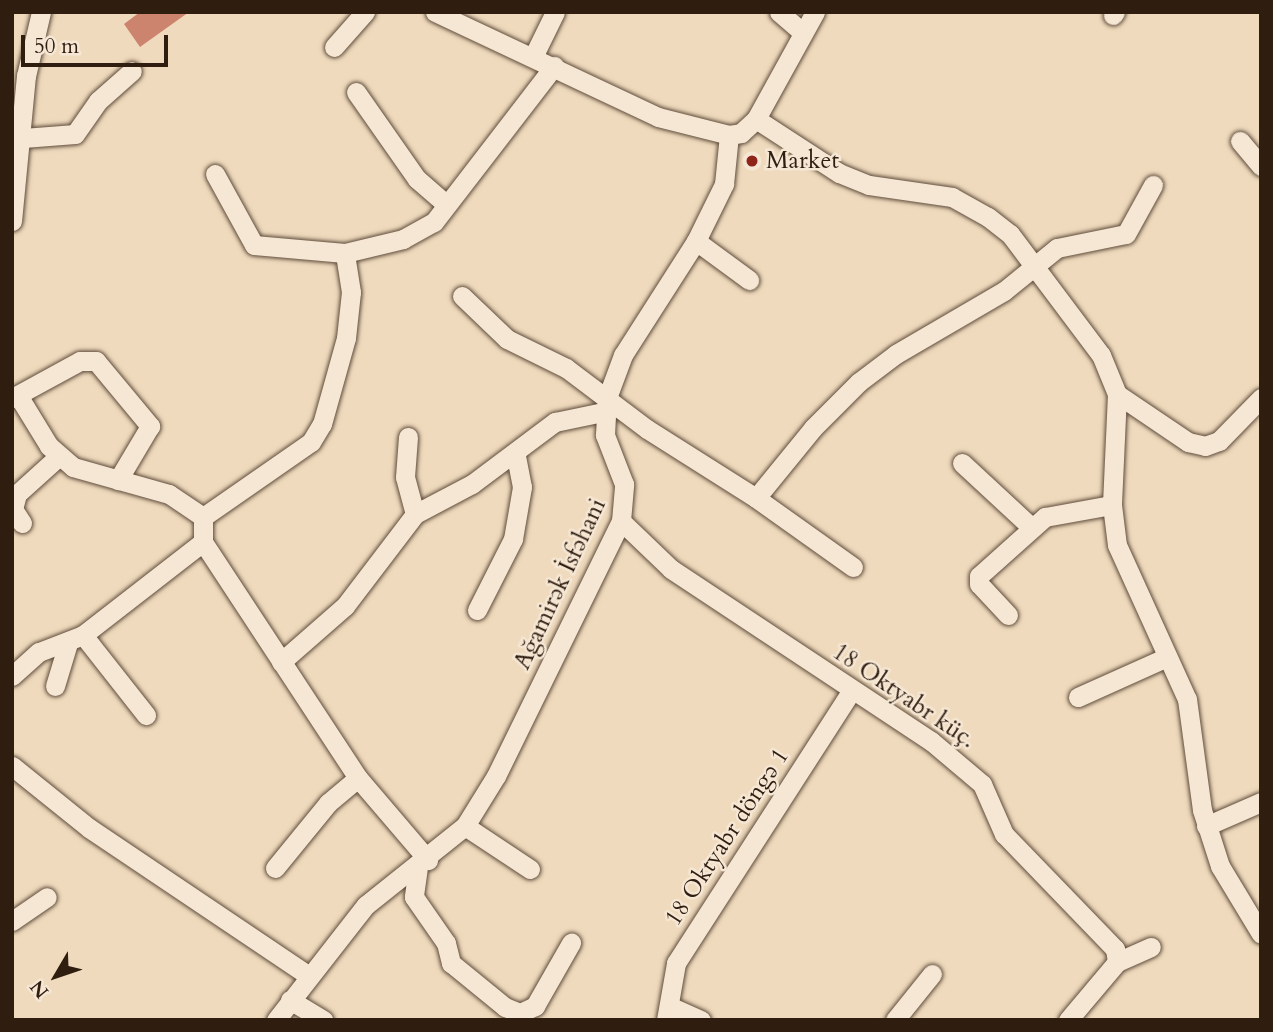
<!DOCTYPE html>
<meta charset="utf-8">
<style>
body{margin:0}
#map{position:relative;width:1273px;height:1032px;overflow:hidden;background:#efdabd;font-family:Cardo,serif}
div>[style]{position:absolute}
.building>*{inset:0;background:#cd846f}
.roads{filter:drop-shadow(0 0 2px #5f4c3b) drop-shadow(0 0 2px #5f4c3b)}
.minor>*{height:19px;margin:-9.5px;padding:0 9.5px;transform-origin:9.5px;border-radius:9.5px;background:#f5e7d4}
.dots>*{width:19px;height:19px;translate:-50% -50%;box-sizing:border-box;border:4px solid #f5e7d4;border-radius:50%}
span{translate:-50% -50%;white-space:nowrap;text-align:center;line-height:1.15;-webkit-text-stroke:5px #f5e7d4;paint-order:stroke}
.poi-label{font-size:24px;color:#2f1d10}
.left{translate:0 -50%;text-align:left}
.street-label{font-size:24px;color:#2f1d10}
.frame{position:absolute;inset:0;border:14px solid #2f1d10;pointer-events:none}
.north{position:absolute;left:21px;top:941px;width:70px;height:70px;-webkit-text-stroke:5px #f5e7d4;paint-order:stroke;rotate:231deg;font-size:19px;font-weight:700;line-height:28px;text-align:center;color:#2f1d10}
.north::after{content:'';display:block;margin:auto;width:24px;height:32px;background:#2f1d10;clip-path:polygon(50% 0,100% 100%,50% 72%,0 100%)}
.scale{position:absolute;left:21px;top:35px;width:147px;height:32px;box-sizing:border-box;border:4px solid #2f1d10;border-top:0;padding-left:9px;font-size:21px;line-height:24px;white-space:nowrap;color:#2f1d10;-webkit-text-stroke:5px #f5e7d4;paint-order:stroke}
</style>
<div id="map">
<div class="building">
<div style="clip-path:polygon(140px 12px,189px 12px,140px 47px,124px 24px)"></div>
</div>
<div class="roads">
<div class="minor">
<div style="left:435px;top:12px;width:246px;rotate:25.2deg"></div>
<div style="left:658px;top:117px;width:73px;rotate:14.2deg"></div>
<div style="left:729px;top:135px;width:12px;rotate:-9deg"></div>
<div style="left:741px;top:133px;width:21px;rotate:-43deg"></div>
<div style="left:756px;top:119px;width:122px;rotate:-61.1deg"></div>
<div style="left:779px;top:12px;width:30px;rotate:41deg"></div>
<div style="left:1113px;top:15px;width:4px;rotate:-56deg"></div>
<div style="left:334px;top:47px;width:47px;rotate:-48.5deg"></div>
<div style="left:533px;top:57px;width:50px;rotate:-63.9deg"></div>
<div style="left:356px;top:92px;width:106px;rotate:55deg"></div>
<div style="left:417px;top:179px;width:38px;rotate:41deg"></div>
<div style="left:756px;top:119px;width:99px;rotate:33deg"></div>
<div style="left:839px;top:173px;width:32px;rotate:22deg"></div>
<div style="left:869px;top:185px;width:84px;rotate:8.2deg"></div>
<div style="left:952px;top:197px;width:41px;rotate:29.1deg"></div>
<div style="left:988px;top:217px;width:28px;rotate:38deg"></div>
<div style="left:1010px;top:234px;width:151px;rotate:53.1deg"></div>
<div style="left:1101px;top:355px;width:42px;rotate:67.7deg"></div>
<div style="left:1117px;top:394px;width:111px;rotate:92.6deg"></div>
<div style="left:1112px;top:505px;width:40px;rotate:82.9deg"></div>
<div style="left:1117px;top:545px;width:169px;rotate:65.6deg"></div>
<div style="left:1187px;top:699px;width:112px;rotate:82.3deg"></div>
<div style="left:1202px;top:810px;width:59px;rotate:72.2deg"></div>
<div style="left:1220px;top:866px;width:79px;rotate:58.9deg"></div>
<div style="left:23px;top:138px;width:52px;rotate:-4.4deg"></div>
<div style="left:75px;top:134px;width:40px;rotate:-55.1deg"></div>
<div style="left:98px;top:101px;width:45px;rotate:-41.4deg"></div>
<div style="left:1240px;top:141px;width:33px;rotate:50deg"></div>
<div style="left:215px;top:174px;width:81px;rotate:61.2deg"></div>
<div style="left:254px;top:245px;width:91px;rotate:5deg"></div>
<div style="left:12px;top:221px;width:146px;rotate:-84.5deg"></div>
<div style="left:26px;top:76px;width:66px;rotate:-76.8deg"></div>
<div style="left:696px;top:241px;width:66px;rotate:36.3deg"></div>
<div style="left:462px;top:296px;width:62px;rotate:43.7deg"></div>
<div style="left:507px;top:339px;width:66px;rotate:26.2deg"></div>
<div style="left:566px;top:368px;width:101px;rotate:37deg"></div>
<div style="left:647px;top:429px;width:129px;rotate:32.3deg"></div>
<div style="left:756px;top:498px;width:90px;rotate:-50.8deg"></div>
<div style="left:813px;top:428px;width:65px;rotate:-45deg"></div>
<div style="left:859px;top:382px;width:46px;rotate:-37.1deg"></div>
<div style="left:896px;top:354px;width:125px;rotate:-30.3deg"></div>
<div style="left:1004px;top:291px;width:68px;rotate:-39.1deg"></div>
<div style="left:1057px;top:248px;width:70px;rotate:-11.5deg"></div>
<div style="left:1126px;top:234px;width:56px;rotate:-61.1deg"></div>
<div style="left:1117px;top:394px;width:86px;rotate:34.1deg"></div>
<div style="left:1188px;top:442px;width:17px;rotate:13deg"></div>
<div style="left:1205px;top:446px;width:15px;rotate:-20deg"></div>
<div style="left:1219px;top:441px;width:60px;rotate:-45.7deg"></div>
<div style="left:19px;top:397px;width:57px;rotate:58.5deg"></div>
<div style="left:49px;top:446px;width:32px;rotate:41deg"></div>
<div style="left:73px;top:467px;width:100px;rotate:15.7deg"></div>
<div style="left:169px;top:494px;width:41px;rotate:34.1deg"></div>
<div style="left:12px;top:398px;width:77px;rotate:-28.6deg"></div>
<div style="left:80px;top:361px;width:16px"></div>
<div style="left:96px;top:361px;width:85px;rotate:50.3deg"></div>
<div style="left:150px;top:426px;width:63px;rotate:120.7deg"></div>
<div style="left:408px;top:437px;width:40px;rotate:94.3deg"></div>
<div style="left:405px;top:477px;width:38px;rotate:75deg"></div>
<div style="left:962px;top:463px;width:93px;rotate:42.8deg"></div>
<div style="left:756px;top:498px;width:119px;rotate:35.4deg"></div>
<div style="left:621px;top:521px;width:69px;rotate:43.8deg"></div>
<div style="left:671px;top:569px;width:312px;rotate:33.5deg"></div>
<div style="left:931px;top:741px;width:67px;rotate:40.1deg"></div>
<div style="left:982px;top:784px;width:55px;rotate:66.3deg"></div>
<div style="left:1004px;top:834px;width:160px;rotate:46deg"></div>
<div style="left:1115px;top:949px;width:13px;rotate:81deg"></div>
<div style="left:1117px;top:962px;width:76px;rotate:130.2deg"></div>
<div style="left:22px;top:523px;width:17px;rotate:-123deg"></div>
<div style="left:13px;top:509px;width:16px;rotate:-75deg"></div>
<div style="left:17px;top:494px;width:55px;rotate:-42.1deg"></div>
<div style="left:203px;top:542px;width:282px;rotate:56.7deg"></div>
<div style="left:358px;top:778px;width:108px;rotate:49.5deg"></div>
<div style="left:477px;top:610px;width:80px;rotate:-63.1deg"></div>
<div style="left:513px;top:539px;width:53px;rotate:-80.2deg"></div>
<div style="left:522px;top:487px;width:33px;rotate:-101deg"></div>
<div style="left:1008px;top:615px;width:42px;rotate:-133.1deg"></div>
<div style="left:979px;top:584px;width:8px;rotate:-90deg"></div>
<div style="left:979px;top:576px;width:89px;rotate:-41.8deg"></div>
<div style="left:1045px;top:517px;width:68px;rotate:-10.2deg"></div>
<div style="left:83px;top:635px;width:102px;rotate:51.8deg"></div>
<div style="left:281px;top:662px;width:85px;rotate:-41.2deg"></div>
<div style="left:345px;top:606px;width:116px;rotate:-52.7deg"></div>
<div style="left:415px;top:514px;width:64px;rotate:-27.8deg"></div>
<div style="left:472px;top:484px;width:104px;rotate:-36.8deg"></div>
<div style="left:555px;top:422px;width:49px;rotate:-11.8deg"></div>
<div style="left:12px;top:676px;width:36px;rotate:-42deg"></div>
<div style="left:39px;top:652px;width:47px;rotate:-21.1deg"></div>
<div style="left:83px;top:635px;width:152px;rotate:-37.8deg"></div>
<div style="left:203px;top:542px;width:25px;rotate:-90deg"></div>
<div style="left:203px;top:517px;width:131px;rotate:-34.8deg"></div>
<div style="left:311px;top:442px;width:21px;rotate:-59deg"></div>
<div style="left:322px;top:424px;width:89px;rotate:-74.4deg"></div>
<div style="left:346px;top:338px;width:46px;rotate:-83.8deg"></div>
<div style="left:351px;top:292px;width:39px;rotate:-99deg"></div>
<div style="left:345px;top:253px;width:60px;rotate:-13.6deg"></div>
<div style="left:403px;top:239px;width:35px;rotate:-29deg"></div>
<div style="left:434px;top:222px;width:197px;rotate:-52.4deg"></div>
<div style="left:55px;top:686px;width:45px;rotate:-73.2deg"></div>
<div style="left:1078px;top:697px;width:98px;rotate:-24.2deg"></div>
<div style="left:12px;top:766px;width:99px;rotate:38.8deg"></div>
<div style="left:89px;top:828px;width:265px;rotate:33.9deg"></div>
<div style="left:465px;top:826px;width:78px;rotate:33.5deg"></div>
<div style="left:1206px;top:826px;width:60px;rotate:-23.6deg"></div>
<div style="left:418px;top:867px;width:30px;rotate:98deg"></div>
<div style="left:414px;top:897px;width:56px;rotate:55.2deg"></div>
<div style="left:446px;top:943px;width:21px;rotate:76deg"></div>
<div style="left:451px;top:963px;width:70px;rotate:39.2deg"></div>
<div style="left:505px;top:1007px;width:16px;rotate:22deg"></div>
<div style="left:520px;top:1013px;width:17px;rotate:-25deg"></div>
<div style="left:535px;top:1006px;width:73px;rotate:-60.3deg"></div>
<div style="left:275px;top:868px;width:84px;rotate:-50.8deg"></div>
<div style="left:328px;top:803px;width:39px;rotate:-40deg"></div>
<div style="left:12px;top:921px;width:42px;rotate:-34.4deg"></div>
<div style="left:1117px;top:962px;width:37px;rotate:-24deg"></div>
<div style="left:290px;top:1000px;width:39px;rotate:31deg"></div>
<div style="left:669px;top:1006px;width:35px;rotate:24deg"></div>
<div style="left:276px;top:1020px;width:146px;rotate:-52deg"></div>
<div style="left:366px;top:905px;width:127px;rotate:-38.6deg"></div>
<div style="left:465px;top:826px;width:59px;rotate:-58.2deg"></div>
<div style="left:496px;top:776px;width:284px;rotate:-63.9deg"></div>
<div style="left:621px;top:521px;width:37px;rotate:-85deg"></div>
<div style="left:624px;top:484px;width:53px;rotate:-111.2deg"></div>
<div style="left:605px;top:435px;width:37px;rotate:-87deg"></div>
<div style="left:607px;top:398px;width:46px;rotate:-69.6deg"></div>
<div style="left:623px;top:355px;width:135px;rotate:-57.4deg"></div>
<div style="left:696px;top:241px;width:64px;rotate:-63.8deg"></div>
<div style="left:724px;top:184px;width:49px;rotate:-84.2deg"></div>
<div style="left:666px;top:1020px;width:58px;rotate:-80deg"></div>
<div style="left:676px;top:963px;width:325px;rotate:-57.2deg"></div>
<div style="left:895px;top:1020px;width:59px;rotate:-51.2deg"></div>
</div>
</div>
<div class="dots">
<div style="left:752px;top:161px;background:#8f2418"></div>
</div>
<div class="poi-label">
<span class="left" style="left:766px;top:161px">Market</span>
</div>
<div class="street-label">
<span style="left:560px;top:584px;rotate:-65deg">Ağamirək İsfəhani</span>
<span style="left:904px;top:696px;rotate:34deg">18 Oktyabr küç.</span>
<span style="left:727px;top:837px;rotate:-57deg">18 Oktyabr döngə 1</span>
</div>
<div class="frame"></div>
<div class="north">N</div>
<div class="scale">50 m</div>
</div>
